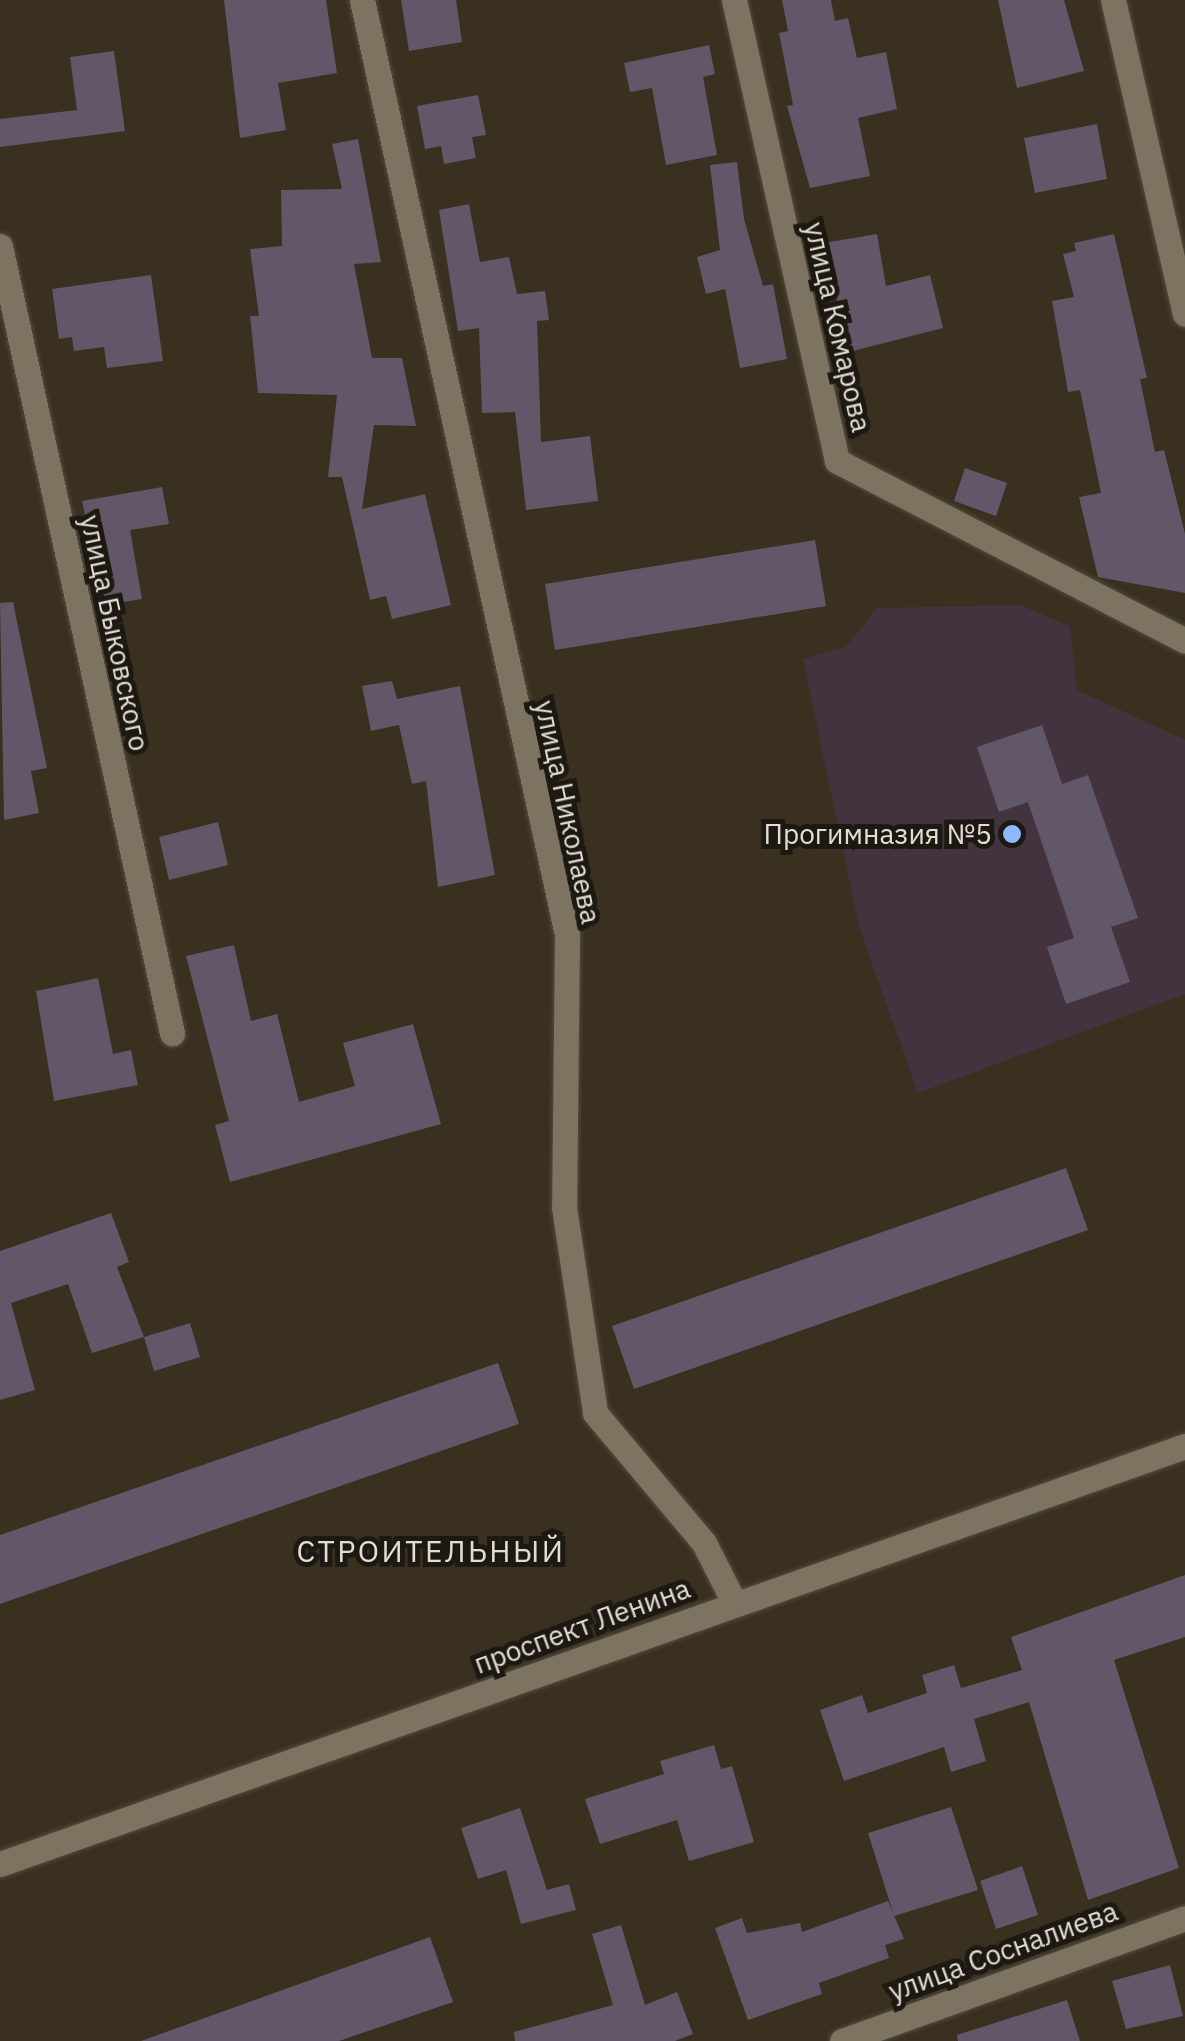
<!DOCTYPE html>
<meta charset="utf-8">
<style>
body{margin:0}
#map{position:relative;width:1185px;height:2041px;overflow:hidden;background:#393020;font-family:"IBM Plex Sans",sans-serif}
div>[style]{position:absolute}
.education>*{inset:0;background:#43333f}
.building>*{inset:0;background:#615768}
.roads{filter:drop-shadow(0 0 2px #534b3e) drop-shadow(0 0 2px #534b3e)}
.street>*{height:25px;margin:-12.5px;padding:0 12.5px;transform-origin:12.5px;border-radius:12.5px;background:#7c7361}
.secondary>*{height:25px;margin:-12.5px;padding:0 12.5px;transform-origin:12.5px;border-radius:12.5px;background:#7c7361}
.dots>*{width:28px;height:28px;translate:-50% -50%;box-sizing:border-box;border:5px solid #1d1912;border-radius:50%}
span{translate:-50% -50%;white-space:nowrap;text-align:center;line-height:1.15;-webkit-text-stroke:10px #1d1912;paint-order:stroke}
.street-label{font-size:28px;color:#e3ded4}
.poi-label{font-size:28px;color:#e3ded4}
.right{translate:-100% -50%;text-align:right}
.neighbourhood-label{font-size:30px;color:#e3ded4;letter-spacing:2.5px}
</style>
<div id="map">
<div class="education">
<div style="clip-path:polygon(1020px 605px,1070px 626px,1077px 690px,1185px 740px,1185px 994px,918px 1093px,859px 927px,803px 659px,846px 647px,877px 608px)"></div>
</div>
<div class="building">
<div style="clip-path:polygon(224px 0,326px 0,337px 73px,278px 83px,286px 130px,240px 138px)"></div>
<div style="clip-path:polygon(401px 0,456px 0,462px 42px,409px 51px)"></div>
<div style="clip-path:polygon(782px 0,831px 0,835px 21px,848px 18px,857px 58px,886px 52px,897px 109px,858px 118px,870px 176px,810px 188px,787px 106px,793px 105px,779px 33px,788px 31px)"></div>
<div style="clip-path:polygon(998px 0,1064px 0,1084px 71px,1017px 88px)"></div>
<div style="clip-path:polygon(709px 45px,715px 74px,703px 77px,717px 155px,666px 165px,652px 88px,630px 92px,624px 63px)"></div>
<div style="clip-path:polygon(114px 51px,125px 131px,0 147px,0 119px,77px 110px,70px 57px)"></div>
<div style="clip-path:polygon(478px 95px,486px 135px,472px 137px,476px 158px,444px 164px,441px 146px,425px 149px,417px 106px)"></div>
<div style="clip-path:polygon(1097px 124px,1107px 179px,1035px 193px,1024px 138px)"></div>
<div style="clip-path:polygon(358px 139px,381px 262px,354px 264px,372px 358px,402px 358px,416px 426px,374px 425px,362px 509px,425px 494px,451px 605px,392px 619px,386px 596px,370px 600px,342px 477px,328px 477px,337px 395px,258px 393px,250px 316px,259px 316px,250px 249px,282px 246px,281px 190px,342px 189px,332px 144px)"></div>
<div style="clip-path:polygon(737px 162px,744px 219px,763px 286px,773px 284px,787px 359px,740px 368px,725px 289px,706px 294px,697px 257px,720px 250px,710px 165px)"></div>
<div style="clip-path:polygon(469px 204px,480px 262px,509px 257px,517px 294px,545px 291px,549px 320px,537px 321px,541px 442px,590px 436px,598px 501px,526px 510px,515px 412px,482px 413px,479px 328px,458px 331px,439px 210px)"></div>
<div style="clip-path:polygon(877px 234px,886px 286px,930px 275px,943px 328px,849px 352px,824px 243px)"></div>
<div style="clip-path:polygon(1114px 234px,1147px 378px,1140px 379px,1155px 452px,1164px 450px,1185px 534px,1185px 593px,1098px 577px,1079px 497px,1101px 493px,1080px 390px,1068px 392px,1052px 301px,1074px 297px,1063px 254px,1076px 251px,1074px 243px)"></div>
<div style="clip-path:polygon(151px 275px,163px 361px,107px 368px,104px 347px,74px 351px,72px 337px,59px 339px,52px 289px)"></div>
<div style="clip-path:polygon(965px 468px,1007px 483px,996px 516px,954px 501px)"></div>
<div style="clip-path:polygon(162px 487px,169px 524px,130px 530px,142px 599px,105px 605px,82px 501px)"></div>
<div style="clip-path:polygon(815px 540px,826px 606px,555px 650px,545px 584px)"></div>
<div style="clip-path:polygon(13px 602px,47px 768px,31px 771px,39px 813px,4px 820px,0 603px)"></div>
<div style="clip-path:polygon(392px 681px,397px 699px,460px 686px,495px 875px,438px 887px,426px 781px,412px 784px,399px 725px,371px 731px,362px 686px)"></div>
<div style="clip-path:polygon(1042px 725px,1062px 784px,1088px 775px,1138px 918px,1111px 927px,1130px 982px,1066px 1004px,1047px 947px,1074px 938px,1028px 802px,999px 812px,977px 747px)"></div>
<div style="clip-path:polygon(218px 822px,228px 865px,169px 880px,159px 837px)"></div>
<div style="clip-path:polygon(234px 945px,251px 1021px,277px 1014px,299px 1102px,355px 1086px,343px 1043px,413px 1024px,441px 1124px,230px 1182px,215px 1125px,229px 1121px,186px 956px)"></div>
<div style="clip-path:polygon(98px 978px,113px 1054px,131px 1050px,138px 1085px,54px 1101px,36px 991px)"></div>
<div style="clip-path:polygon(1066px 1168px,1088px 1230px,634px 1389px,612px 1326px)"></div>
<div style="clip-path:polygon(111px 1213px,129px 1262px,117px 1267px,144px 1337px,92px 1353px,68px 1284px,11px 1303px,35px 1390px,0 1400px,0 1251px)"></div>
<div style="clip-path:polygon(190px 1323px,200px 1357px,154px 1371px,144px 1337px)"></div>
<div style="clip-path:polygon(498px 1363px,519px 1424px,0 1604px,0 1535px)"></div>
<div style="clip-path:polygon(1185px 1575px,1185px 1637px,1114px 1660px,1179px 1868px,1088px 1900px,1029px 1702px,974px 1719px,986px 1761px,951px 1772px,944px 1747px,844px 1781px,820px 1710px,862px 1695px,868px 1713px,927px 1693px,922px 1675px,954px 1665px,961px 1688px,1022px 1670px,1011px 1637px)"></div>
<div style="clip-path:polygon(714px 1745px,721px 1769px,732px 1766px,754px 1842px,689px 1861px,677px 1820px,600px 1844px,585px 1799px,664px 1774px,660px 1761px)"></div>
<div style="clip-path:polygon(951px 1807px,978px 1890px,894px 1916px,868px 1833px)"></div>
<div style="clip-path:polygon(520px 1808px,547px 1890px,569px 1884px,576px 1910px,521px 1924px,506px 1870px,478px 1879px,461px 1828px)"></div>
<div style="clip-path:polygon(1022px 1866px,1038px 1915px,996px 1929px,980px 1881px)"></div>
<div style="clip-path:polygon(888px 1901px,904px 1939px,885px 1945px,889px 1958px,819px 1983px,822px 1994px,748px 2020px,715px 1928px,742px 1918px,747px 1933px,800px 1923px,802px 1932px)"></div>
<div style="clip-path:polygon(621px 1925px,645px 2005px,677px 1992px,693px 2034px,675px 2041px,515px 2041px,514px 2032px,613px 2005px,592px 1934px)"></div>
<div style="clip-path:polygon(430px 1937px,453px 2002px,339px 2041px,141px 2041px)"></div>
<div style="clip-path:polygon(1170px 1965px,1183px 2016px,1126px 2029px,1112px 1981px)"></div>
<div style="clip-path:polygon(1067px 2000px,1080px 2041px,958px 2041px,957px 2035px)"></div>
</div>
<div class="roads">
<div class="street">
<div style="left:362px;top:0;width:957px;rotate:77.63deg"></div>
<div style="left:567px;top:935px;width:272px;rotate:90.6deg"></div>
<div style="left:564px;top:1207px;width:208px;rotate:81.4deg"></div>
<div style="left:595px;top:1413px;width:170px;rotate:50deg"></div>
<div style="left:704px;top:1543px;width:68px;rotate:63.1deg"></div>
<div style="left:734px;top:0;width:472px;rotate:77.4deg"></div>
<div style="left:837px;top:461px;width:392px;rotate:27.3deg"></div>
<div style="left:1113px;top:0;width:322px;rotate:77.1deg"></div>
<div style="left:0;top:246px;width:806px;rotate:77.67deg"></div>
<div style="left:842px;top:2041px;width:364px;rotate:-19.7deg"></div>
</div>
<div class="secondary">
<div style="left:0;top:1864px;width:1257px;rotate:-19.43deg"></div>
</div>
</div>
<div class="dots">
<div style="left:1012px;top:834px;background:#8cb9fc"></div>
</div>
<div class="street-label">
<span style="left:838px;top:327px;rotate:77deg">улица Комарова</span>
<span style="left:115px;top:633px;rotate:78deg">улица Быковского</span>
<span style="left:568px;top:812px;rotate:78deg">улица Николаева</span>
<span style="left:582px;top:1626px;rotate:-20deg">проспект Ленина</span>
<span style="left:1003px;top:1951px;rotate:-20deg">улица Сосналиева</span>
</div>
<div class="poi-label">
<span class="right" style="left:992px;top:834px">Прогимназия №5</span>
</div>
<div class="neighbourhood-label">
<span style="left:431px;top:1551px">СТРОИТЕЛЬНЫЙ</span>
</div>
</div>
